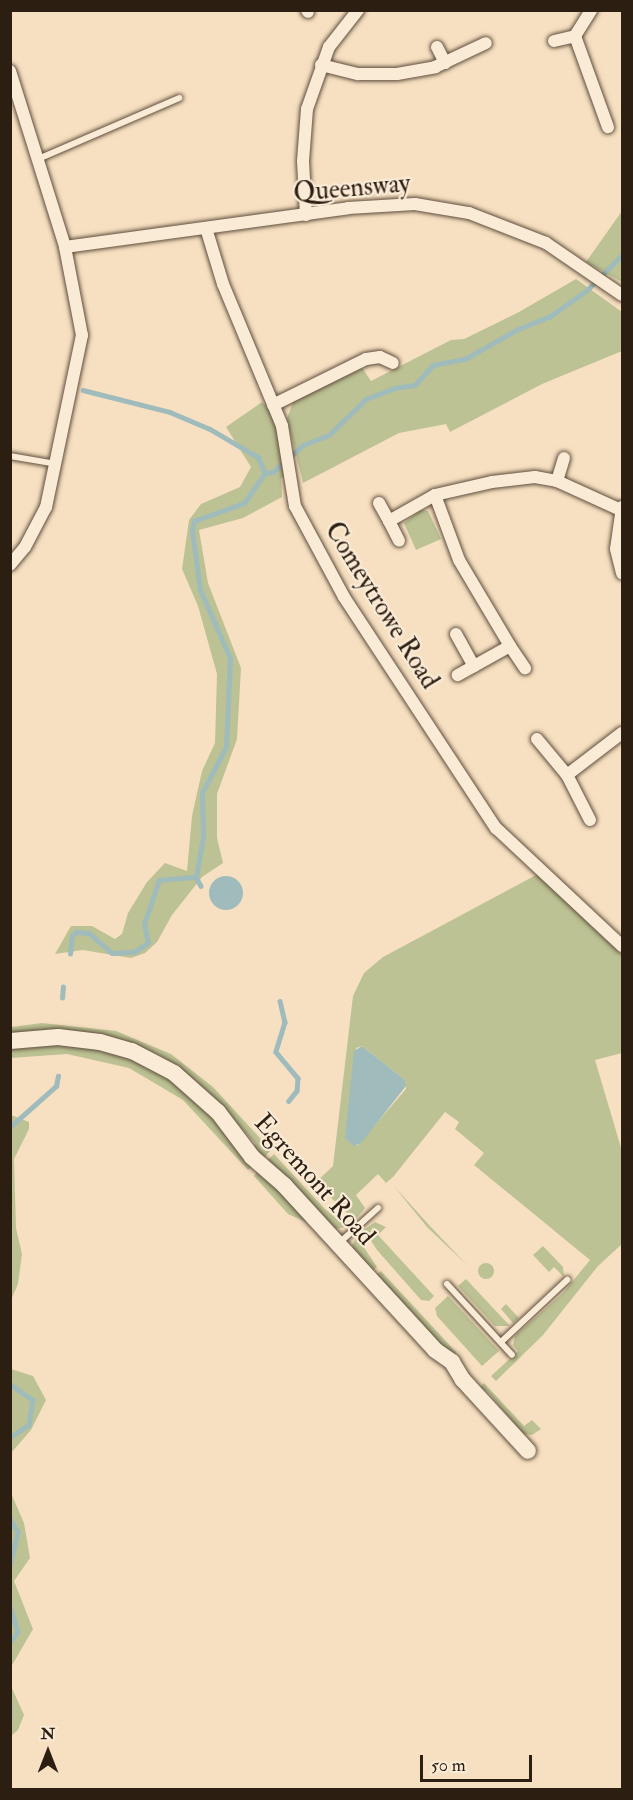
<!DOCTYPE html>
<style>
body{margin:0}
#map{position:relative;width:633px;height:1800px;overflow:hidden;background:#f7e0c1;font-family:"IM FELL Double Pica",serif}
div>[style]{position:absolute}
.green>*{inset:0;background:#bcc293}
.round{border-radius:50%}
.water>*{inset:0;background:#9fbbbb}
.stream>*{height:4.5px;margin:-2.25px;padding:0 2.25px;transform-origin:2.25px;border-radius:2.25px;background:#9fbbbb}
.roads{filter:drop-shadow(0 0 2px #5f4e3d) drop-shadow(0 0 2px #5f4e3d)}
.lane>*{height:6px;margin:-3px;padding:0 3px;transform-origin:3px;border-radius:3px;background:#faebd7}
.street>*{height:12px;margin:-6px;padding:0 6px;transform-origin:6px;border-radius:6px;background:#faebd7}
.secondary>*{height:16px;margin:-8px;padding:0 8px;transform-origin:8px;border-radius:8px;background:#faebd7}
span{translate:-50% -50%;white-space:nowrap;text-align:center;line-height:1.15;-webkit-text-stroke:4.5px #faebd7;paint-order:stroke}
.street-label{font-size:26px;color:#2c1e11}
.frame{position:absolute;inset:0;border:12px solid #2c1e11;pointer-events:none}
.north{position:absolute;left:18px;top:1722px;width:60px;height:60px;-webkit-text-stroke:4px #faebd7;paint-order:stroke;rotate:0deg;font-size:16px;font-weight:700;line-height:24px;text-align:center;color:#2c1e11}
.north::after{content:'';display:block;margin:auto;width:21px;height:27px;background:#2c1e11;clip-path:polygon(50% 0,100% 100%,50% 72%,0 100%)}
.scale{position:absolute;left:420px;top:1755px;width:112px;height:27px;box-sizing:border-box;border:3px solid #2c1e11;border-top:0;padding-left:8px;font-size:18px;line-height:21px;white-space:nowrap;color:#2c1e11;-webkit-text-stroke:4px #faebd7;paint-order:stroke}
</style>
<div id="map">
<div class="green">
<div style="clip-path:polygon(622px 211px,622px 282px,586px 262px)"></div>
<div style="clip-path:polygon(576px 279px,622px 312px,622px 351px,542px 384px,450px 432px,446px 424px,399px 433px,303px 483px,287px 419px,294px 399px,356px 367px,363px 369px,371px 381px,451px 340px,464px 339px,519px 312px)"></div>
<div style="clip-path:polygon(262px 402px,270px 410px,284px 451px,287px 476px,281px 478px,282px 497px,243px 518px,199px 530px,208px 583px,241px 668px,237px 739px,217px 794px,217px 838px,223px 863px,202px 877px,172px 915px,157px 942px,145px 953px,131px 958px,83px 950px,55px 954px,71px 926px,92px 926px,115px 939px,122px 934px,128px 913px,147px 882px,165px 863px,187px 871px,192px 816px,202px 771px,215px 743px,217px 674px,198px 606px,182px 569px,189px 520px,201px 504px,240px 487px,251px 467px,226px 427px)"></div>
<div style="clip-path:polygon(421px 510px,428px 511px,441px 539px,416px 550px,404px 523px)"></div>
<div style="clip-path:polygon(evenodd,538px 874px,622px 954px,622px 1053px,595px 1060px,622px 1151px,622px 1244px,598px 1266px,543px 1335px,496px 1381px,491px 1376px,518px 1351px,513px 1345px,515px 1336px,563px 1293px,590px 1260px,474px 1165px,484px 1153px,455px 1129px,459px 1122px,445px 1112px,393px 1177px,386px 1183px,378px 1174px,356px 1195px,365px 1208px,355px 1220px,315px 1183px,333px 1166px,353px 996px,364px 973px,383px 957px,538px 874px,362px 1046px,405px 1080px,406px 1089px,357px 1146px,356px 1048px,362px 1046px)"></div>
<div style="clip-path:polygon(42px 1023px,116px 1031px,171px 1054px,213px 1087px,271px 1150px,261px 1161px,255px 1155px,255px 1143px,215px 1099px,161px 1056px,132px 1043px,49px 1030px,11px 1034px,11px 1027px)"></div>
<div style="clip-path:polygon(49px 1044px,91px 1048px,131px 1059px,164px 1075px,204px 1108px,255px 1165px,248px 1170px,183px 1100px,129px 1068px,67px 1054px,11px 1058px,11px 1049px)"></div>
<div style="clip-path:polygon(11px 1115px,29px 1122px,29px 1129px,14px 1159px,16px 1228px,22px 1254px,18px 1284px,11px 1300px)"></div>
<div style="clip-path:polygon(274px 1154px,325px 1209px,347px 1227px,334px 1229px,281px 1171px,269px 1170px,264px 1164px)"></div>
<div style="clip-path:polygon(259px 1169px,310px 1224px,288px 1214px,254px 1176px)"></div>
<div style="clip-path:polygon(393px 1185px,429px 1225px,467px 1265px,427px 1227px)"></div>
<div style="clip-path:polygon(375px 1222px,386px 1227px,378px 1235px,434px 1296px,429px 1301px,421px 1300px,377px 1250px,364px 1230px)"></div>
<div style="clip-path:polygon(357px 1237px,377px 1267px,372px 1271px,354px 1251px,352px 1245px)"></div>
<div style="clip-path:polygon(543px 1246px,563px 1267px,564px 1277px,554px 1267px,549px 1272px,533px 1255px)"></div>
<div class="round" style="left:478px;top:1263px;width:16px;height:16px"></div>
<div style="clip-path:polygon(381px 1271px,456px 1352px,453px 1358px,376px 1275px)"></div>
<div style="clip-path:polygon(466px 1279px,510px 1326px,495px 1326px,458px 1286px)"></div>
<div style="clip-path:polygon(448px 1296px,499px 1351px,482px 1366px,437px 1316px,435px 1308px)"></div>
<div style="clip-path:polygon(506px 1304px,519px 1318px,513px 1323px,501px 1309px)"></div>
<div style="clip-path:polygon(11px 1369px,33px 1376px,46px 1400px,31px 1430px,11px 1453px,11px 1487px)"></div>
<div style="clip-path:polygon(484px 1383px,524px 1426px,532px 1420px,541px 1429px,532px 1435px,523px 1434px,488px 1392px,479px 1388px)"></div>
<div style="clip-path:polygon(11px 1493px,24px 1523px,30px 1558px,14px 1581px,33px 1629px,11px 1667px)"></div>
<div style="clip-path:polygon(11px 1686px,24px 1715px,18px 1730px,11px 1736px)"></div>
</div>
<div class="water">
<div class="round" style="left:209px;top:876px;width:34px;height:34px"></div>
<div style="clip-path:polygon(362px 1046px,405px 1080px,406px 1086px,361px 1143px,354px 1146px,345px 1138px,354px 1051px)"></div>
</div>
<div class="stream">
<div style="left:83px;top:390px;width:90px;rotate:14.2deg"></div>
<div style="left:170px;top:412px;width:43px;rotate:23deg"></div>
<div style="left:210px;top:429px;width:56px;rotate:30.3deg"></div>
<div style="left:258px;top:457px;width:17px;rotate:66deg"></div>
<div style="left:196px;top:877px;width:10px;rotate:61deg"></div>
<div style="left:70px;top:954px;width:18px;rotate:-84deg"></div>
<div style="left:72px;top:936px;width:6px;rotate:-45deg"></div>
<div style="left:76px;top:932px;width:13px;rotate:4deg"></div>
<div style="left:89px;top:933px;width:30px;rotate:41deg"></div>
<div style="left:112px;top:953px;width:22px;rotate:-3deg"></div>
<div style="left:134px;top:952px;width:17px;rotate:-33deg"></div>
<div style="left:148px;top:943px;width:19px;rotate:-102deg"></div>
<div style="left:144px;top:924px;width:46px;rotate:-71.2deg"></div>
<div style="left:159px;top:880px;width:37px;rotate:-5deg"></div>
<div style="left:196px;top:877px;width:41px;rotate:-80.1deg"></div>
<div style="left:203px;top:837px;width:44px;rotate:-91.3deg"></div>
<div style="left:202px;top:793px;width:52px;rotate:-62.4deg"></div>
<div style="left:226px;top:747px;width:89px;rotate:-87.4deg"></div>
<div style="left:230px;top:658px;width:74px;rotate:-113.8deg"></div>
<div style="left:200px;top:590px;width:60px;rotate:-97.7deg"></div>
<div style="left:192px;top:531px;width:10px;rotate:-79deg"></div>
<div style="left:194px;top:521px;width:53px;rotate:-19.8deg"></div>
<div style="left:244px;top:503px;width:37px;rotate:-55deg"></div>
<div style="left:265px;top:473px;width:8px;rotate:-7deg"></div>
<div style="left:273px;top:472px;width:40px;rotate:-42deg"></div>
<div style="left:303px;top:445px;width:28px;rotate:-21deg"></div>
<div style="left:329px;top:435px;width:52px;rotate:-44.2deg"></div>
<div style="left:366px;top:399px;width:30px;rotate:-21deg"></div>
<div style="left:394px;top:388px;width:21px;rotate:-8deg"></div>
<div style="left:415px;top:385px;width:27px;rotate:-48deg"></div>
<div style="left:433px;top:365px;width:33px;rotate:-11deg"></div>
<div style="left:465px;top:359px;width:59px;rotate:-29.6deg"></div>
<div style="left:516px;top:330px;width:35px;rotate:-22deg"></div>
<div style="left:549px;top:317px;width:45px;rotate:-35.1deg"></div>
<div style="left:586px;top:291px;width:51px;rotate:-45deg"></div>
<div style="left:62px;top:998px;width:11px;rotate:-85deg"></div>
<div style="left:280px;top:1001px;width:22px;rotate:77deg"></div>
<div style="left:285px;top:1022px;width:31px;rotate:107deg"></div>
<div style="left:276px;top:1052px;width:34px;rotate:50deg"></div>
<div style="left:298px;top:1078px;width:13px;rotate:94deg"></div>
<div style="left:297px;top:1091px;width:13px;rotate:129deg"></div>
<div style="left:10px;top:1127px;width:62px;rotate:-41.7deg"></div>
<div style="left:56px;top:1086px;width:10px;rotate:-79deg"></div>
<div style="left:10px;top:1384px;width:28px;rotate:35deg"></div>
<div style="left:33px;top:1400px;width:25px;rotate:99deg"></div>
<div style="left:29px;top:1425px;width:23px;rotate:146deg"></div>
<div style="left:10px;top:1518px;width:16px;rotate:60deg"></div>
<div style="left:18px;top:1532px;width:36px;rotate:103deg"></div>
<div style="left:10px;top:1606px;width:27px;rotate:73deg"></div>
<div style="left:18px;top:1632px;width:14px;rotate:126deg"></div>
<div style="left:10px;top:1707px;width:11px;rotate:90deg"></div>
</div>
<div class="roads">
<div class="lane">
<div style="left:38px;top:159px;width:154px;rotate:-23.4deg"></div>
<div style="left:10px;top:456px;width:48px;rotate:9.7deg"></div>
<div style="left:338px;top:1244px;width:54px;rotate:-42deg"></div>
<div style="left:447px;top:1284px;width:96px;rotate:47.5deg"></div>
<div style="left:501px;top:1342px;width:91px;rotate:-43.2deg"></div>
</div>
<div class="street">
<div style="left:307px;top:10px;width:2px;rotate:63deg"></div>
<div style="left:575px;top:36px;width:97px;rotate:70.1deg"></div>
<div style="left:554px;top:41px;width:22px;rotate:-13deg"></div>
<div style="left:575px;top:36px;width:31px;rotate:-58deg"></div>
<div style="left:437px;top:47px;width:18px;rotate:63deg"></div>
<div style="left:321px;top:65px;width:38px;rotate:14deg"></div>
<div style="left:358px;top:74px;width:39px"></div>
<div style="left:397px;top:74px;width:39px;rotate:-10deg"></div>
<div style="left:435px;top:67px;width:56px;rotate:-25.2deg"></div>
<div style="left:10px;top:71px;width:184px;rotate:72.6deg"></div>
<div style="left:65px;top:247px;width:90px;rotate:79.1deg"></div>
<div style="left:82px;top:335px;width:176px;rotate:101.8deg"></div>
<div style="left:46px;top:507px;width:45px;rotate:117.7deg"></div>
<div style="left:25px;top:547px;width:23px;rotate:130deg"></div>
<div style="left:306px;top:215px;width:54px;rotate:-93.2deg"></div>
<div style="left:303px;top:161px;width:52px;rotate:-85.6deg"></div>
<div style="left:307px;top:109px;width:66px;rotate:-70.5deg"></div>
<div style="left:329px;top:47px;width:47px;rotate:-51.9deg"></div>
<div style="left:206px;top:228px;width:59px;rotate:73.1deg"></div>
<div style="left:223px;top:284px;width:154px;rotate:67.4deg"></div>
<div style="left:282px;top:426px;width:81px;rotate:80.8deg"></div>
<div style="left:295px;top:506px;width:103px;rotate:61.7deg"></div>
<div style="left:344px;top:597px;width:277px;rotate:56.7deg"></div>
<div style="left:496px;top:828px;width:173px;rotate:43.1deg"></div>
<div style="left:65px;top:247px;width:286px;rotate:-7.8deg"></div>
<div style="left:348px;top:208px;width:67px;rotate:-3.4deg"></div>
<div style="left:415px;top:204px;width:55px;rotate:9.5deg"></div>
<div style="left:469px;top:213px;width:83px;rotate:21.3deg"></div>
<div style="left:546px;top:243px;width:92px;rotate:34.4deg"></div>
<div style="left:273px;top:405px;width:104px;rotate:-26.3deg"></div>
<div style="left:366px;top:359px;width:14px;rotate:-8deg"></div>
<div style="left:380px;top:357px;width:14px;rotate:25deg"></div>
<div style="left:557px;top:481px;width:24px;rotate:-73deg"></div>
<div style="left:435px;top:495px;width:69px;rotate:69.7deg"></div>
<div style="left:459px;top:560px;width:100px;rotate:59.3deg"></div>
<div style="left:510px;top:646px;width:60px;rotate:150.9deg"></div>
<div style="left:379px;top:503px;width:21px;rotate:61deg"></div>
<div style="left:389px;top:521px;width:53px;rotate:-29.5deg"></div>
<div style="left:435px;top:495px;width:58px;rotate:-12.8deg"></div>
<div style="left:492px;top:482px;width:43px;rotate:-6.6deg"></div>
<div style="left:535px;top:477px;width:22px;rotate:10deg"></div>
<div style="left:557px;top:481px;width:70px;rotate:24.4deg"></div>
<div style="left:622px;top:507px;width:42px;rotate:98.1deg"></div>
<div style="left:616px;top:549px;width:25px;rotate:76deg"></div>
<div style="left:389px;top:521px;width:22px;rotate:63deg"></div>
<div style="left:456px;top:634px;width:37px;rotate:61deg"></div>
<div style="left:510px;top:646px;width:27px;rotate:56deg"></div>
<div style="left:537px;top:739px;width:47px;rotate:50.2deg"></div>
<div style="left:590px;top:820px;width:51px;rotate:-117.1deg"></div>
<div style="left:567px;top:775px;width:69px;rotate:-37.4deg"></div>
</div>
<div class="secondary">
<div style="left:10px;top:1041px;width:48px;rotate:-4.8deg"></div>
<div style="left:58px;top:1037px;width:42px;rotate:6.8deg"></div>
<div style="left:100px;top:1042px;width:33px;rotate:16deg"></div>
<div style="left:132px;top:1051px;width:47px;rotate:27.6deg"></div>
<div style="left:174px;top:1073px;width:59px;rotate:41.6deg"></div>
<div style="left:218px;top:1112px;width:56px;rotate:52.9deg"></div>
<div style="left:252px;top:1157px;width:43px;rotate:41.2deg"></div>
<div style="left:284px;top:1185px;width:224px;rotate:47.5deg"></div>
<div style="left:435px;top:1350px;width:21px;rotate:35deg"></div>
<div style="left:452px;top:1362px;width:21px;rotate:59deg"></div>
<div style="left:463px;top:1380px;width:96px;rotate:47.5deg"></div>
</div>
</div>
<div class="street-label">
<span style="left:352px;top:189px;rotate:-5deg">Queensway</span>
<span style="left:381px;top:606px;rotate:58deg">Comeytrowe Road</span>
<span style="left:314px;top:1180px;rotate:48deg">Egremont Road</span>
</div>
<div class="frame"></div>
<div class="north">N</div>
<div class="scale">50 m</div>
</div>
